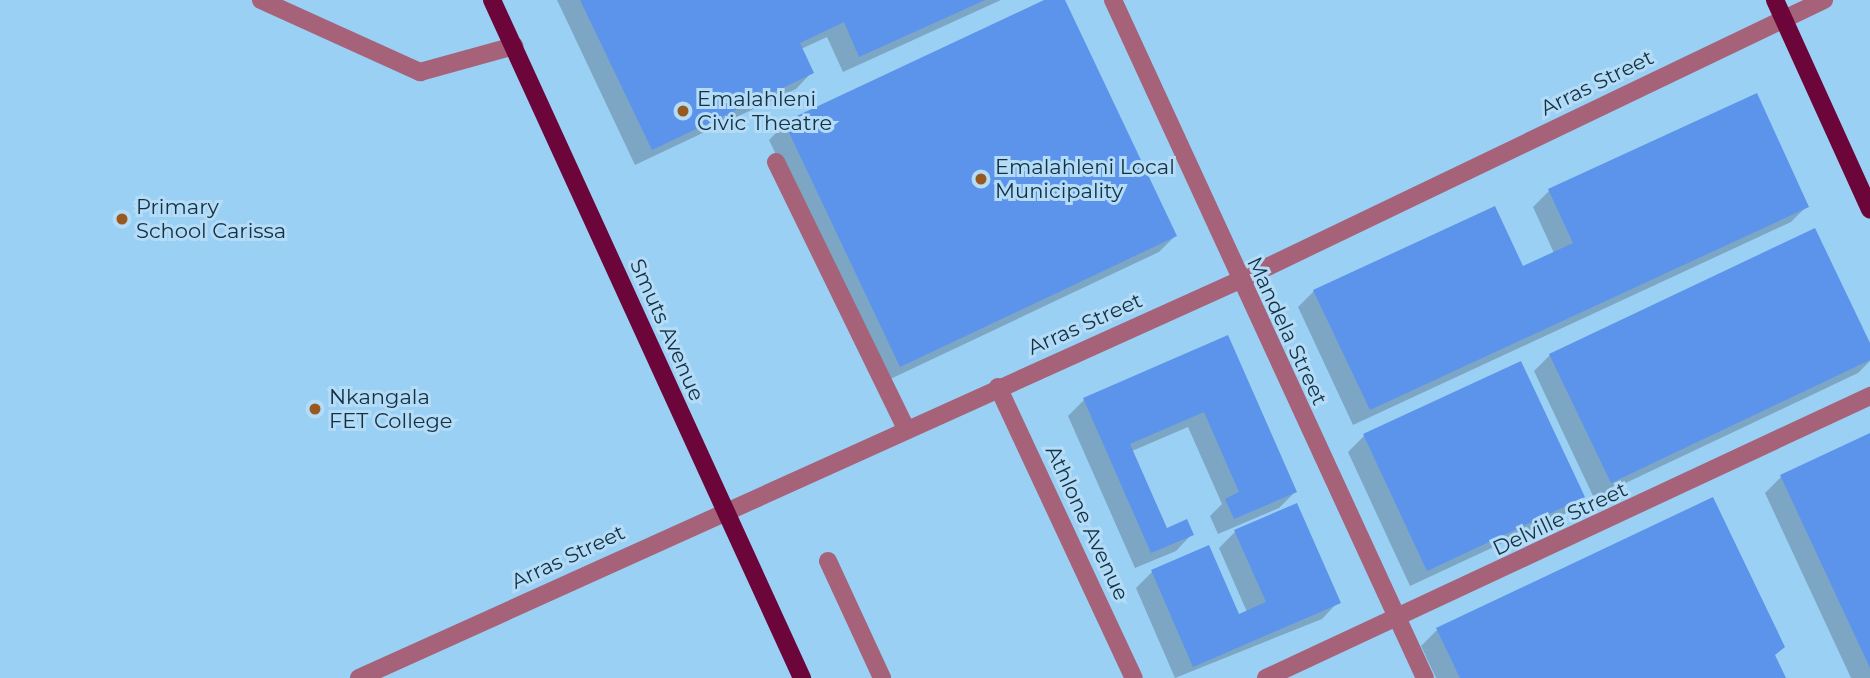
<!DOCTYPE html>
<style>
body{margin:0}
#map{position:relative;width:1870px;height:678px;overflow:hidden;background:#9bd0f5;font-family:Montserrat,sans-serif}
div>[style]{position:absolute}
.shadow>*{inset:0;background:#0003}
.building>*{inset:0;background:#5c94eb}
.minor>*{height:18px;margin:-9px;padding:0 9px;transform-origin:9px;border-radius:9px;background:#a56278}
.major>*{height:18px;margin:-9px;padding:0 9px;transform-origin:9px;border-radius:9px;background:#6c0539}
.dots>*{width:19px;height:19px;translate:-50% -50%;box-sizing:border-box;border:4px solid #b4dcf7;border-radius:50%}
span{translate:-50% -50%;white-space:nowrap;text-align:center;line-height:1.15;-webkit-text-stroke:6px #b4dcf7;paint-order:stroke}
.street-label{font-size:21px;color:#143143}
.poi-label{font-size:21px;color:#143143}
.left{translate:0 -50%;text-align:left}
</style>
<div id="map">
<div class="shadow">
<div style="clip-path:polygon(557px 0,1001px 0,843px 72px,827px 37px,801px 49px,812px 72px,796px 89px,635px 165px)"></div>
<div style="clip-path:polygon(1048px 0,1063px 0,1175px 236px,1159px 252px,884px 382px,769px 140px,785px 124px)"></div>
<div style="clip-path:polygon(1549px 191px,1807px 206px,1791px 222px,1353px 425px,1298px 307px,1314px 291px,1522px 268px,1554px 253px,1533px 207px)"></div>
<div style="clip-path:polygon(1227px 338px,1295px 492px,1279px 508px,1218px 534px,1210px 516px,1222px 504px,1188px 427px,1132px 451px,1166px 530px,1192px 534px,1176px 551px,1135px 568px,1068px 416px,1084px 400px)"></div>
<div style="clip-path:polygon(1870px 347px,1870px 361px,1858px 373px,1594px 498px,1534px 371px,1550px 355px)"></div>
<div style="clip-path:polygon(1870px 435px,1870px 678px,1851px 678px,1765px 493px,1781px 477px)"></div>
<div style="clip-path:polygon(1364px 436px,1583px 497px,1567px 513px,1410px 586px,1348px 452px)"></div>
<div style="clip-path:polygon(1235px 532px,1338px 602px,1322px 619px,1175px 678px,1136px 588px,1152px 572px,1238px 616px,1247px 612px,1219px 548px)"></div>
<div style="clip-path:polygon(1437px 630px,1784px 678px,1436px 678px,1421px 646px)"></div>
</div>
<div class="building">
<div style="clip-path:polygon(580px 0,985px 0,859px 57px,844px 22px,800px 43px,814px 73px,652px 150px)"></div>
<div style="clip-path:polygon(1044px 0,1065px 0,1177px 236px,900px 367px,784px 122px)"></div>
<div style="clip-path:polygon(1757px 93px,1809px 207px,1370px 410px,1313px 290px,1495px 206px,1523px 266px,1573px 243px,1548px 189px)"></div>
<div style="clip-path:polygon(1815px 228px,1870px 343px,1870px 360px,1611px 483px,1549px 354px)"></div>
<div style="clip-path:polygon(1228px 335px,1297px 492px,1234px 519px,1225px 499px,1239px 492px,1204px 412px,1130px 444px,1167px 528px,1187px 519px,1194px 535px,1151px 553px,1083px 398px)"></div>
<div style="clip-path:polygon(1521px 361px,1585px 497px,1427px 571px,1363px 434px)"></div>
<div style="clip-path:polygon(1870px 433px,1870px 668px,1780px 475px)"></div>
<div style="clip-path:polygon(1713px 497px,1785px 647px,1775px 655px,1786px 678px,1460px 678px,1436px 628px)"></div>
<div style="clip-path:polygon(1297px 503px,1341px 603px,1193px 667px,1151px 570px,1209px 545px,1239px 614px,1266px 602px,1234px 530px)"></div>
</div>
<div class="minor">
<div style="left:261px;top:0;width:175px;rotate:24.4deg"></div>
<div style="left:420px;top:72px;width:98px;rotate:-15.5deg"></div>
<div style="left:1113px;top:0;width:746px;rotate:65.29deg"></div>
<div style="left:776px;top:162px;width:297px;rotate:64deg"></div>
<div style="left:998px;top:387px;width:321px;rotate:65deg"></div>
<div style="left:828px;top:561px;width:129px;rotate:65.2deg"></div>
<div style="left:359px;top:678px;width:964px;rotate:-24.31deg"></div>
<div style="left:1238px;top:281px;width:650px;rotate:-25.62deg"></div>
<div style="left:1266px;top:678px;width:667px;rotate:-25.03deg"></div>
</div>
<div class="major">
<div style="left:492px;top:0;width:746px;rotate:65.43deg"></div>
<div style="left:1775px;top:0;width:230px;rotate:65.6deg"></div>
</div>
<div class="dots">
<div style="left:683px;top:111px;background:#985920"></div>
<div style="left:981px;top:179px;background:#985920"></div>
<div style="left:122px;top:219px;background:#985920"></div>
<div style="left:315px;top:409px;background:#985920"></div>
</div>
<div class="street-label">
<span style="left:1597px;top:83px;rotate:-26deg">Arras Street</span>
<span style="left:1085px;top:324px;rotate:-24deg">Arras Street</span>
<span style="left:667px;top:330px;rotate:66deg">Smuts Avenue</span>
<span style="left:1287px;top:331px;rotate:65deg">Mandela Street</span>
<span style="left:1560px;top:519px;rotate:-25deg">Delville Street</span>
<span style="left:1087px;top:523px;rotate:65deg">Athlone Avenue</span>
<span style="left:568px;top:557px;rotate:-25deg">Arras Street</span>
</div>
<div class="poi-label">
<span class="left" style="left:697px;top:111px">Emalahleni<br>Civic Theatre</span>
<span class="left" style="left:995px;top:179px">Emalahleni Local<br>Municipality</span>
<span class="left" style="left:136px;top:219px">Primary<br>School Carissa</span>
<span class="left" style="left:329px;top:409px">Nkangala<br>FET College</span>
</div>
</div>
